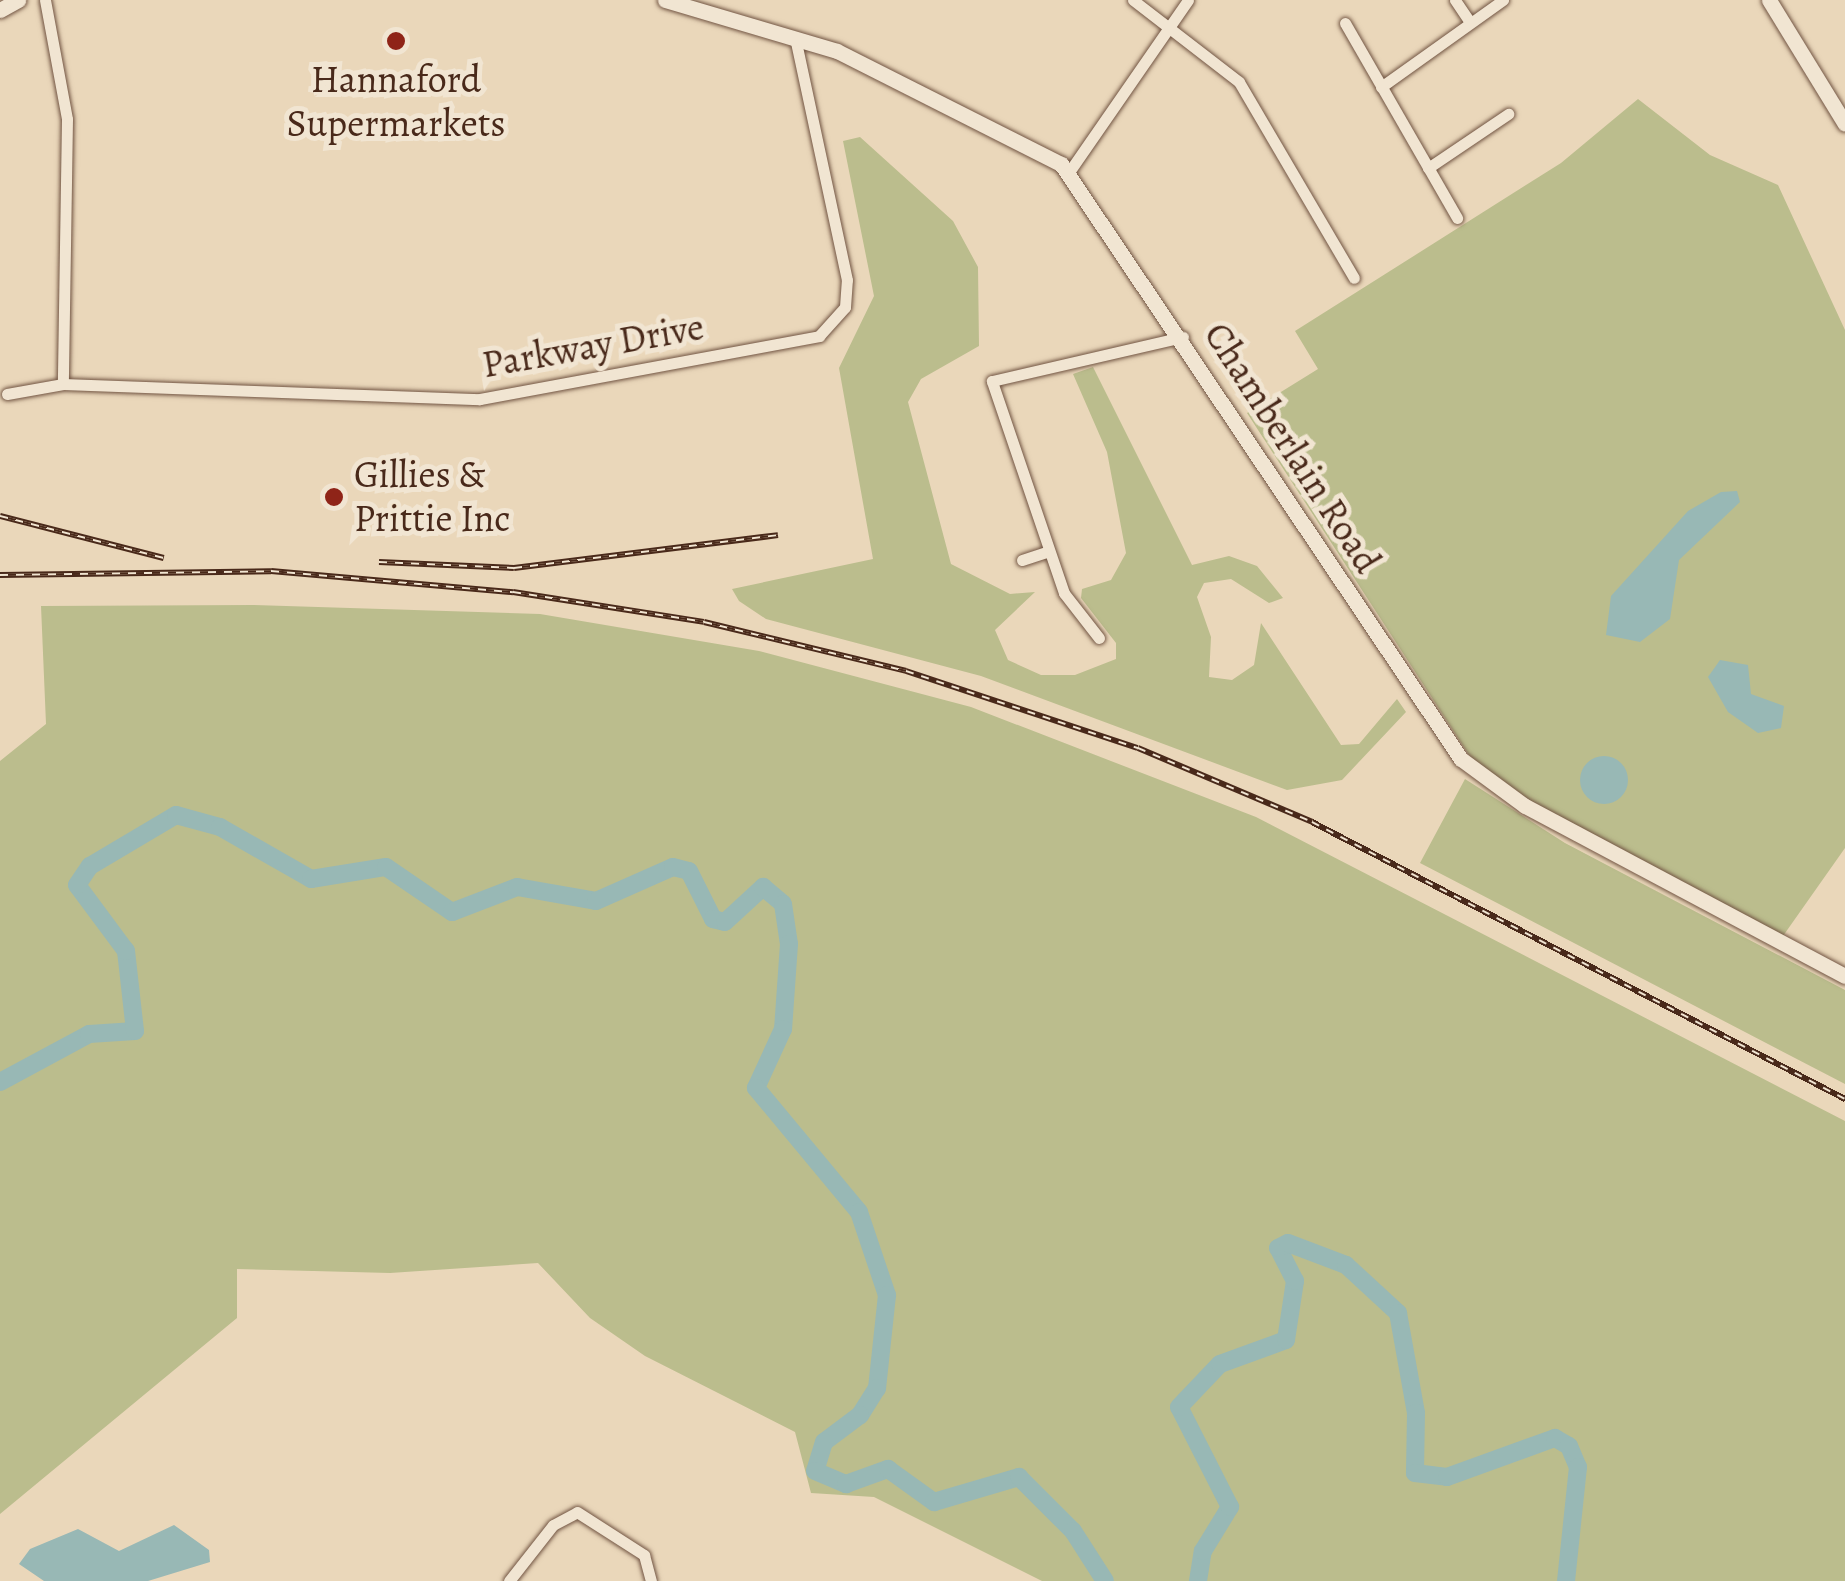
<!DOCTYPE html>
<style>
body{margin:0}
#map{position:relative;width:1845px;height:1581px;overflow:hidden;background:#ead7ba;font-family:Alegreya,serif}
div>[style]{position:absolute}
.green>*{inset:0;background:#bbbd8d}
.water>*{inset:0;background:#98b8b5}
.round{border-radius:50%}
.river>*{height:18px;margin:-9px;padding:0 9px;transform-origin:9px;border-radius:9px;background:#98b8b5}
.roads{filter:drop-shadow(0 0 2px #715442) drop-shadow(0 0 2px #715442)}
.minor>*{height:11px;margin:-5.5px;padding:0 5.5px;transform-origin:5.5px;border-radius:5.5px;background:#f1e5d2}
.tertiary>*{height:15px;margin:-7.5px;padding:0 7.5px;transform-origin:7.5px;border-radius:7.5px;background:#f1e5d2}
.rail>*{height:6px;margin-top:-3px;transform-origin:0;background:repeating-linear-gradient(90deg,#f1e5d2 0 8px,#49291a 0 16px);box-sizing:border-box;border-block:2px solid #49291a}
.dots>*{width:28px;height:28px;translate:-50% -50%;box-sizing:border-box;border:5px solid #f1e5d2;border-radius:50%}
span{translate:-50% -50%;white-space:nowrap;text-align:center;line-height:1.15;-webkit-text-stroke:10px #f1e5d2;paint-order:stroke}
.poi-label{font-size:38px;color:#49291a}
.left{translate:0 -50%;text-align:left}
.street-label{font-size:38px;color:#49291a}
</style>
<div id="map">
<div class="green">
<div style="clip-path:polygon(1638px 99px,1710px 155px,1778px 185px,1845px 330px,1845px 848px,1783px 936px,1519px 795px,1471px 758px,1247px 413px,1318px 369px,1295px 331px,1561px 163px)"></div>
<div style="clip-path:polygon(860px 137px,953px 221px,978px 267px,979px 346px,921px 379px,908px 402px,951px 564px,1010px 594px,1035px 592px,995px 630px,1008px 660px,1041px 675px,1075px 675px,1116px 659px,1116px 643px,1081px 598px,1082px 589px,1111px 580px,1126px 553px,1107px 452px,1073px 374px,1093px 367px,1192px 565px,1229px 556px,1257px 566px,1283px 598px,1269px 603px,1231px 579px,1204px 583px,1197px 597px,1211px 637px,1209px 677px,1232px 680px,1254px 665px,1261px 623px,1341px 745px,1359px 744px,1397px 699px,1406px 712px,1342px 780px,1287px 790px,981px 676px,766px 619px,739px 601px,732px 589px,873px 559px,839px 368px,874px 296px,843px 141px)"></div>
<div style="clip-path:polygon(253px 605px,540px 614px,759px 651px,971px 707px,1256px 817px,1845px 1121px,1845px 1581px,1042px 1581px,874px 1497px,811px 1493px,795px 1432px,645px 1356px,590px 1318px,538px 1263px,390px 1273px,237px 1269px,237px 1318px,0 1514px,0 761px,46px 724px,41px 606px)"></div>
<div style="clip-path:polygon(1465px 779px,1565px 843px,1845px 990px,1845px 1084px,1420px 863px)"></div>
</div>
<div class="water">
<div style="clip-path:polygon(1721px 492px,1737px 491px,1740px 502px,1679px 560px,1670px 619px,1640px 642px,1606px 635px,1611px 596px,1688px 511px)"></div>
<div style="clip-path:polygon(1720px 660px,1748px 665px,1751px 694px,1784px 706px,1781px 728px,1758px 733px,1728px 712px,1708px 677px)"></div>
<div class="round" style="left:1580px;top:756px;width:48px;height:48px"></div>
<div style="clip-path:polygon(174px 1525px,209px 1550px,210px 1562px,148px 1581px,44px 1581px,19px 1564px,30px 1549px,78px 1529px,119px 1551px)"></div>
</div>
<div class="river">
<div style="left:0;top:1082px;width:101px;rotate:-28.3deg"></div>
<div style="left:89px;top:1034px;width:46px;rotate:-3.7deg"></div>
<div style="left:135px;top:1031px;width:81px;rotate:-96.4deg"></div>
<div style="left:126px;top:951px;width:82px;rotate:-126.6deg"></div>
<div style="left:77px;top:885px;width:23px;rotate:-56deg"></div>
<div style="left:90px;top:866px;width:100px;rotate:-30.7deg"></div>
<div style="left:176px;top:815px;width:46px;rotate:15.3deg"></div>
<div style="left:220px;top:827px;width:105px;rotate:29.7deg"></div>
<div style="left:311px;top:879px;width:76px;rotate:-9.1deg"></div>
<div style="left:386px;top:867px;width:80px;rotate:34.3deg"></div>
<div style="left:452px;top:912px;width:70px;rotate:-21deg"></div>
<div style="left:517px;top:887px;width:80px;rotate:10deg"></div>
<div style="left:596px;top:901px;width:84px;rotate:-23.8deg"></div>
<div style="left:673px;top:867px;width:16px;rotate:14deg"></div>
<div style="left:689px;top:871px;width:54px;rotate:63.4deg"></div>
<div style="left:713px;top:919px;width:12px;rotate:14deg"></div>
<div style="left:725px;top:922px;width:52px;rotate:-42.6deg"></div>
<div style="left:763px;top:887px;width:26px;rotate:40deg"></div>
<div style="left:783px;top:904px;width:40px;rotate:81.5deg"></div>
<div style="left:789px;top:944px;width:85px;rotate:94deg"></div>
<div style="left:783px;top:1029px;width:65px;rotate:114.6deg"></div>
<div style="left:756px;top:1088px;width:161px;rotate:50.3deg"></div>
<div style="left:859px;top:1212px;width:88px;rotate:71.4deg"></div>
<div style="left:887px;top:1295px;width:94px;rotate:96.1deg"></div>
<div style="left:877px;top:1388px;width:32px;rotate:122deg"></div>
<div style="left:860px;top:1415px;width:45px;rotate:143.1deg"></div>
<div style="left:824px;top:1442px;width:30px;rotate:107deg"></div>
<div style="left:815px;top:1471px;width:34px;rotate:23deg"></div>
<div style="left:846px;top:1484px;width:45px;rotate:-19.7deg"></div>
<div style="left:888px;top:1469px;width:57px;rotate:35.7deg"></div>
<div style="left:934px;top:1502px;width:89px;rotate:-16.4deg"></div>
<div style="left:1019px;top:1477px;width:76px;rotate:45deg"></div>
<div style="left:1073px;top:1531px;width:59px;rotate:57.4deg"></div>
<div style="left:1198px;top:1581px;width:30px;rotate:-81deg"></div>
<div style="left:1203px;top:1551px;width:52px;rotate:-58.5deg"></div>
<div style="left:1230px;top:1507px;width:112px;rotate:-117deg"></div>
<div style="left:1179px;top:1407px;width:59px;rotate:-46.4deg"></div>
<div style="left:1220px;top:1364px;width:70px;rotate:-20deg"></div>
<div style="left:1286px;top:1340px;width:60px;rotate:-81.3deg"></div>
<div style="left:1295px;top:1281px;width:37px;rotate:-117deg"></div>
<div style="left:1278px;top:1248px;width:11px;rotate:-27deg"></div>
<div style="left:1288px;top:1243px;width:62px;rotate:20.8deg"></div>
<div style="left:1346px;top:1265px;width:71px;rotate:42.7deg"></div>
<div style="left:1398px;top:1313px;width:102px;rotate:79.8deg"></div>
<div style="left:1416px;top:1413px;width:60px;rotate:91deg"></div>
<div style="left:1415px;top:1473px;width:32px;rotate:7deg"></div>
<div style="left:1447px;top:1477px;width:115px;rotate:-19.9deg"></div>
<div style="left:1555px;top:1438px;width:16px;rotate:30deg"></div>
<div style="left:1569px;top:1446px;width:23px;rotate:67deg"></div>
<div style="left:1578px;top:1467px;width:115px;rotate:96deg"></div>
</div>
<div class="roads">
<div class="minor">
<div style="left:45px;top:0;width:121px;rotate:79.5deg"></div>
<div style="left:67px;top:119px;width:265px;rotate:90.9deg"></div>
<div style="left:63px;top:384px;width:417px;rotate:2.1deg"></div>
<div style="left:480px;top:399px;width:345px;rotate:-10.5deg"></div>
<div style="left:819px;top:336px;width:39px;rotate:-48deg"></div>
<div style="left:845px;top:307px;width:27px;rotate:-86deg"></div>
<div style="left:847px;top:280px;width:248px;rotate:-102.1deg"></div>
<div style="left:1133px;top:0;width:134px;rotate:37.7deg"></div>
<div style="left:1239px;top:82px;width:227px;rotate:59.6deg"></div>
<div style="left:1455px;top:0;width:27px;rotate:56deg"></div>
<div style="left:1345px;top:23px;width:225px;rotate:60.1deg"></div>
<div style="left:1381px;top:87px;width:150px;rotate:-35.5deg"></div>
<div style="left:1428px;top:168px;width:97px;rotate:-34deg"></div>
<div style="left:1069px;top:172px;width:209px;rotate:-55.3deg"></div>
<div style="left:7px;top:394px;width:57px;rotate:-10.1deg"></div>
<div style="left:1022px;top:560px;width:28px;rotate:-18deg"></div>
<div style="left:1099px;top:638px;width:57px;rotate:-127.9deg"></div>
<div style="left:1064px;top:593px;width:224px;rotate:-108.8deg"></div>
<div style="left:992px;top:381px;width:196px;rotate:-13deg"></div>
<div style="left:509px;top:1581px;width:71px;rotate:-51.8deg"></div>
<div style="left:553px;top:1525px;width:27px;rotate:-28deg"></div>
<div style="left:577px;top:1512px;width:80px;rotate:32.7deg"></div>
<div style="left:644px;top:1555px;width:27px;rotate:75deg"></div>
</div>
<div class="tertiary">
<div style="left:665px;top:0;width:179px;rotate:16.5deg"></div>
<div style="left:837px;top:51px;width:251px;rotate:26.8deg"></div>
<div style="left:1061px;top:164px;width:717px;rotate:56.09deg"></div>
<div style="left:1461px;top:759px;width:79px;rotate:36.3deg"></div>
<div style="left:1525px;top:806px;width:362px;rotate:28deg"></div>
<div style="left:1769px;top:0;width:145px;rotate:58.5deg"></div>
<div style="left:0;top:10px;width:21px;rotate:-29deg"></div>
</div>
</div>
<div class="rail">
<div style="left:0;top:516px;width:169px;rotate:14.4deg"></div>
<div style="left:379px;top:562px;width:135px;rotate:2.5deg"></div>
<div style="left:514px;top:568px;width:266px;rotate:-7.1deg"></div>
<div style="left:0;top:575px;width:271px;rotate:-0.8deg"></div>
<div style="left:271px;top:571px;width:243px;rotate:5deg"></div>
<div style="left:513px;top:592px;width:193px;rotate:8.9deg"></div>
<div style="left:704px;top:622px;width:208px;rotate:13.6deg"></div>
<div style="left:906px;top:671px;width:244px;rotate:18.4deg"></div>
<div style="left:1138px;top:748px;width:189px;rotate:23deg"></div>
<div style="left:1312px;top:822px;width:601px;rotate:27.46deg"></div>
</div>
<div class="dots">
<div style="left:396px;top:41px;background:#8f2418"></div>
<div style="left:334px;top:497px;background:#8f2418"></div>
</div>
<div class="poi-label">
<span style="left:396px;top:102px">Hannaford<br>Supermarkets</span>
<span class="left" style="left:354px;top:497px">Gillies &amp;<br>Prittie Inc</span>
</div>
<div class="street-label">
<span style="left:593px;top:346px;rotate:-10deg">Parkway Drive</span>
<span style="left:1292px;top:448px;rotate:57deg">Chamberlain Road</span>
</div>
</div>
